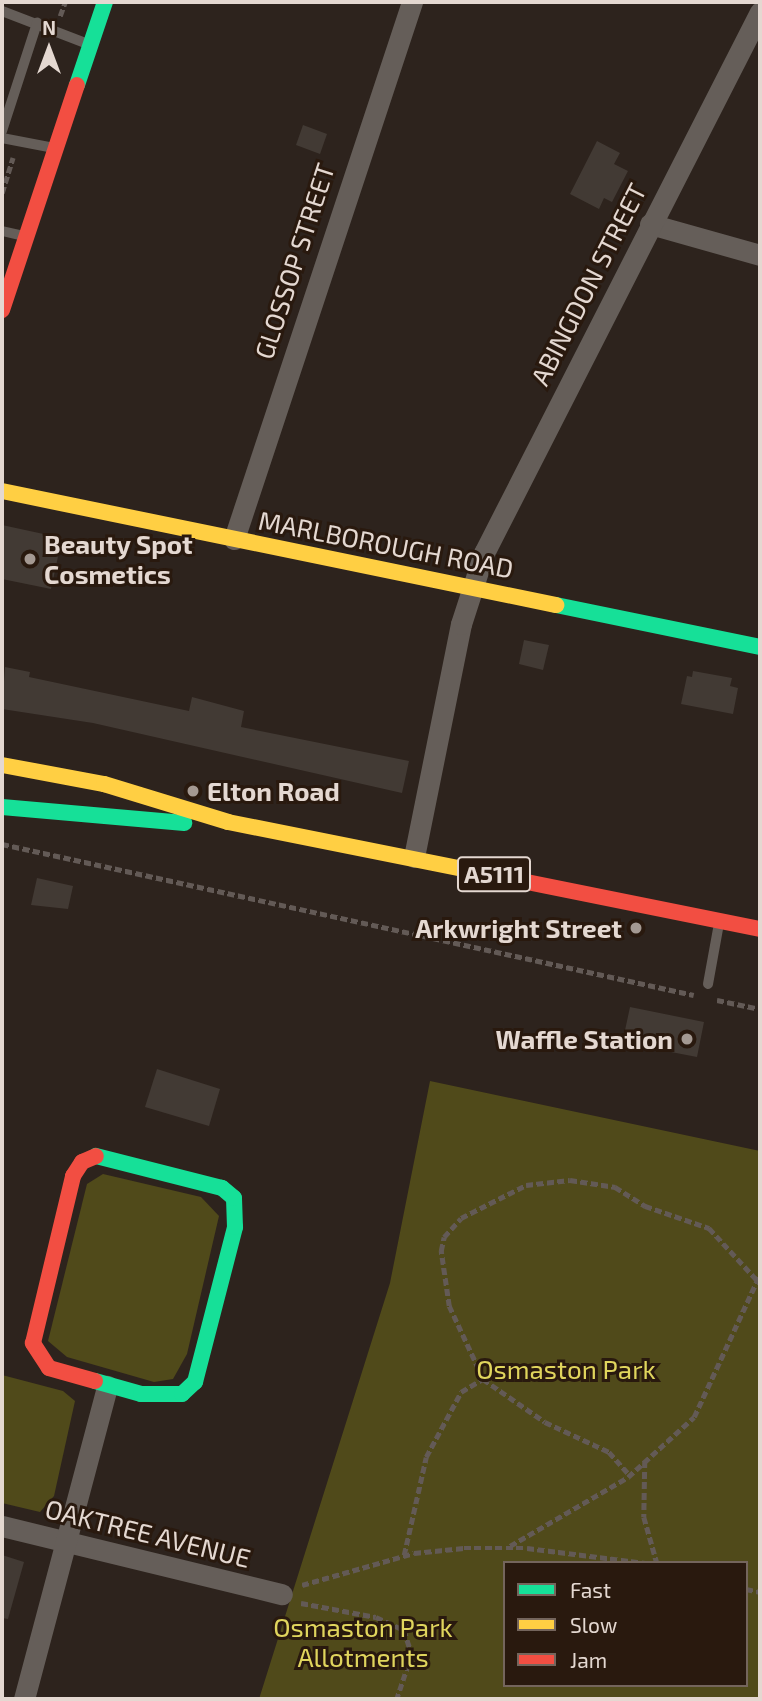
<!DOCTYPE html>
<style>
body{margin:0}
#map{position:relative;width:762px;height:1701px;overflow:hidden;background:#2d231d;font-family:"Exo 2",sans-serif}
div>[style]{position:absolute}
.green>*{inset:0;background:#504a1a}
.building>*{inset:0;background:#423a34}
.path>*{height:4.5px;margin-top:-2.25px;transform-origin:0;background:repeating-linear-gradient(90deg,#635a56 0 7px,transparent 0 10.5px)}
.lane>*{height:10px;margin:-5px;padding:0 5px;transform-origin:5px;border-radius:5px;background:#655e59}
.street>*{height:21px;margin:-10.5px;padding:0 10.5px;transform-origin:10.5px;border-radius:10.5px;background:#655e59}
.fast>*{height:16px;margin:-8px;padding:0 8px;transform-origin:8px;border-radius:8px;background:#16e098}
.slow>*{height:16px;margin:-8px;padding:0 8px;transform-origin:8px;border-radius:8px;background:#ffcf43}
.jam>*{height:16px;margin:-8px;padding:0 8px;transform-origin:8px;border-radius:8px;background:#f24e42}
.dots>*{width:19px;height:19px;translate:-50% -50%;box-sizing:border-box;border:4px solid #29190e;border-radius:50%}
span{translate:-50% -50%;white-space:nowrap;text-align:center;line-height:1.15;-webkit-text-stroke:6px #29190e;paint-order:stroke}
.shield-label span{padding:2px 5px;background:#29190e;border:2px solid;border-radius:5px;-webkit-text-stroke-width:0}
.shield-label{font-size:24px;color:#e4d8d1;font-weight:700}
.street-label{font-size:26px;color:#e4d8d1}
.poi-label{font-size:26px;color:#e4d8d1;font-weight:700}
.left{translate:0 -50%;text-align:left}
.right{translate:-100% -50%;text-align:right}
.park-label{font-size:26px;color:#e0d55d}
.frame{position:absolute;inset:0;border:4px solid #e4d8d1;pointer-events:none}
.legend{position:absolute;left:503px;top:1561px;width:245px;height:126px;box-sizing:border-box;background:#29190e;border:2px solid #74655c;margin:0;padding:9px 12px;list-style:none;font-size:21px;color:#e4d8d1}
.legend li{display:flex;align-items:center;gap:14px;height:35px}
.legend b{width:35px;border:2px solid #74655c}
.north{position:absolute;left:14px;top:14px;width:70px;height:70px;-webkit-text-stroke:5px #29190e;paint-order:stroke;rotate:0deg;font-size:19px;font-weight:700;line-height:28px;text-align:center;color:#e4d8d1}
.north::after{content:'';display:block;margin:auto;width:24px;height:32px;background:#e4d8d1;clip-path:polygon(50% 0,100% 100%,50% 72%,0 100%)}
</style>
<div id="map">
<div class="green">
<div style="clip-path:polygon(evenodd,430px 1081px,760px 1151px,760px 1699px,259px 1699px,390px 1283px,430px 1081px,505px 1563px,746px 1563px,746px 1685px,505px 1685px,505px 1563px)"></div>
<div style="clip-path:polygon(103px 1174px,201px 1197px,219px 1216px,187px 1354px,173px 1379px,154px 1382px,67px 1357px,48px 1341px,87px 1184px)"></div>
<div style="clip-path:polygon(2px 1375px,63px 1391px,75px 1401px,54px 1496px,40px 1512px,2px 1503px)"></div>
</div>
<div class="building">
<div style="clip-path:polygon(303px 125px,327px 134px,320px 154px,296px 145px)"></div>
<div style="clip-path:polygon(597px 141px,620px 153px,614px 164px,628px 171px,612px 202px,604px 198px,599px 209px,570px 194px)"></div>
<div style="clip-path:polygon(2px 525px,62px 538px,51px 589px,2px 579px)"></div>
<div style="clip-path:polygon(524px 640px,549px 645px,543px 670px,519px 664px)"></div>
<div style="clip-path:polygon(5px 667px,30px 672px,29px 677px,189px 711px,192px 697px,244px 711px,241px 727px,409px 761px,402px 793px,93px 723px,2px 709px)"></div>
<div style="clip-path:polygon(693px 671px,732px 678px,730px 686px,738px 688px,733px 714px,681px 704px,687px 676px,692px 677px)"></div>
<div style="clip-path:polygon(37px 878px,73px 886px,68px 909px,31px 905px)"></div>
<div style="clip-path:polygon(630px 1007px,704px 1022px,697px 1057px,671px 1052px,673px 1045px,624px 1035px)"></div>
<div style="clip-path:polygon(157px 1069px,220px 1089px,209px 1126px,145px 1107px)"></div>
<div style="clip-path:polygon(2px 1555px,24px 1562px,8px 1619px,2px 1618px)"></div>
</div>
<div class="path">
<div style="left:60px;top:16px;width:15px;rotate:-70deg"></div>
<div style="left:2px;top:193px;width:37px;rotate:-73deg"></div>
<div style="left:2px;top:844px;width:708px;rotate:12.31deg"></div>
<div style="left:717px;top:1000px;width:44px;rotate:11.8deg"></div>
<div style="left:483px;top:1379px;width:81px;rotate:-115deg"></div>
<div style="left:449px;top:1306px;width:56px;rotate:-98.3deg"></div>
<div style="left:441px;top:1251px;width:14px;rotate:-78deg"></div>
<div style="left:444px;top:1237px;width:25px;rotate:-48deg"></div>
<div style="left:461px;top:1218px;width:73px;rotate:-26.9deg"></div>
<div style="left:526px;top:1185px;width:44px;rotate:-6.5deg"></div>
<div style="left:570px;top:1180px;width:46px;rotate:8.8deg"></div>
<div style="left:615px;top:1187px;width:36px;rotate:32deg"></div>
<div style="left:645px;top:1206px;width:68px;rotate:19deg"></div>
<div style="left:709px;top:1228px;width:71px;rotate:47.3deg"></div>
<div style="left:645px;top:1461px;width:56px;rotate:91deg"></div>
<div style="left:644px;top:1517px;width:48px;rotate:74.2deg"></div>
<div style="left:510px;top:1546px;width:137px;rotate:-30.3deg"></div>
<div style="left:628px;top:1477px;width:89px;rotate:-42.3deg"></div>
<div style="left:694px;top:1417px;width:157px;rotate:-65.2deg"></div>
<div style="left:404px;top:1555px;width:100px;rotate:-77.3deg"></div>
<div style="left:426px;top:1457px;width:74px;rotate:-61.7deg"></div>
<div style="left:461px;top:1392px;width:26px;rotate:-31deg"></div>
<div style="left:483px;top:1379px;width:75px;rotate:34.7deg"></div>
<div style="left:545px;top:1422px;width:71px;rotate:25.1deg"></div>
<div style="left:609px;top:1452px;width:31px;rotate:48deg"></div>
<div style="left:302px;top:1585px;width:116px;rotate:-15.9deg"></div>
<div style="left:414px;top:1553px;width:50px;rotate:-5.7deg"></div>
<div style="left:464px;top:1548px;width:63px"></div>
<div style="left:527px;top:1548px;width:119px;rotate:7.2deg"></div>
<div style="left:746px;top:1589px;width:14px;rotate:12deg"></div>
<div style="left:301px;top:1603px;width:76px;rotate:10.6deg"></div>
<div style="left:376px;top:1617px;width:31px;rotate:25deg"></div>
<div style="left:404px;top:1630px;width:25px;rotate:72deg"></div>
<div style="left:412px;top:1654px;width:47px;rotate:108.4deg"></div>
</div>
<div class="lane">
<div style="left:2px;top:11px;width:92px;rotate:21deg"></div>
<div style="left:2px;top:131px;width:114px;rotate:-72deg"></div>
<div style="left:2px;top:138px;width:53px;rotate:10.9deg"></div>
<div style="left:2px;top:231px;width:22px;rotate:13deg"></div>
<div style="left:708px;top:984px;width:56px;rotate:-79.7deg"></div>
</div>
<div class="street">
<div style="left:650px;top:224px;width:114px;rotate:15.7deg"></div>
<div style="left:234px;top:539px;width:566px;rotate:-71.66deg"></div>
<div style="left:414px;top:857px;width:238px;rotate:-78.6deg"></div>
<div style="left:461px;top:624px;width:75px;rotate:-72.1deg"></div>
<div style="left:484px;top:553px;width:607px;rotate:-62.97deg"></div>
<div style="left:2px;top:1526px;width:288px;rotate:13.7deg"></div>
<div style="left:24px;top:1699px;width:324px;rotate:-75.1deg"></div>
</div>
<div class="fast">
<div style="left:77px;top:85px;width:88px;rotate:-71.4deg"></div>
<div style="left:556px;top:605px;width:208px;rotate:11.6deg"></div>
<div style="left:2px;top:807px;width:183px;rotate:5deg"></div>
<div style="left:95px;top:1381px;width:48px;rotate:15.8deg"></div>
<div style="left:141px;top:1394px;width:41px"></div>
<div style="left:182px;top:1394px;width:18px;rotate:-43deg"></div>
<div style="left:195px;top:1382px;width:160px;rotate:-75.5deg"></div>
<div style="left:235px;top:1227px;width:29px;rotate:-92deg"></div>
<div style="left:234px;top:1198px;width:16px;rotate:-140deg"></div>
<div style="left:222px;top:1188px;width:130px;rotate:-165.7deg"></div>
</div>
<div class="slow">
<div style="left:2px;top:491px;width:566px;rotate:11.63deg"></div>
<div style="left:2px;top:765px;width:104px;rotate:10.6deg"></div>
<div style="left:104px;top:784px;width:130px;rotate:17deg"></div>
<div style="left:228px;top:822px;width:290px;rotate:11.3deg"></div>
</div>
<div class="jam">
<div style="left:2px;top:310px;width:237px;rotate:-71.6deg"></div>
<div style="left:512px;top:879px;width:253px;rotate:11.4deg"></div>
<div style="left:95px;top:1381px;width:48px;rotate:-164.2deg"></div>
<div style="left:49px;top:1368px;width:30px;rotate:-123deg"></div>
<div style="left:33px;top:1343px;width:172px;rotate:-76.5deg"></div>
<div style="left:73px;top:1176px;width:17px;rotate:-57deg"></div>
<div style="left:82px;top:1162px;width:15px;rotate:-23deg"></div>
</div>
<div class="dots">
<div style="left:30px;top:559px;background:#a49992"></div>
<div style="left:193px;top:791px;background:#a49992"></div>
<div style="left:636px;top:928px;background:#a49992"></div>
<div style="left:687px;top:1039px;background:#a49992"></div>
</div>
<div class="shield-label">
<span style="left:494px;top:874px">A5111</span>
</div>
<div class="street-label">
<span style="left:294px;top:261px;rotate:-72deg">GLOSSOP STREET</span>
<span style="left:588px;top:284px;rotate:-63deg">ABINGDON STREET</span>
<span style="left:386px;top:544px;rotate:11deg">MARLBOROUGH ROAD</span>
<span style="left:148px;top:1533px;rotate:14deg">OAKTREE AVENUE</span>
</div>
<div class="poi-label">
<span class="left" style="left:44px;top:559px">Beauty Spot<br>Cosmetics</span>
<span class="left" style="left:207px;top:791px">Elton Road</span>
<span class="right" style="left:622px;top:928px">Arkwright Street</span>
<span class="right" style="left:673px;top:1039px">Waffle Station</span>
</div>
<div class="park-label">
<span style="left:566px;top:1369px">Osmaston Park</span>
<span style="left:363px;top:1642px">Osmaston Park<br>Allotments</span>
</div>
<div class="frame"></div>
<ul class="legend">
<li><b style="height:9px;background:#16e098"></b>Fast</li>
<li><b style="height:9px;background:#ffcf43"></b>Slow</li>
<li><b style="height:9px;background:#f24e42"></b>Jam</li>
</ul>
<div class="north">N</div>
</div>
